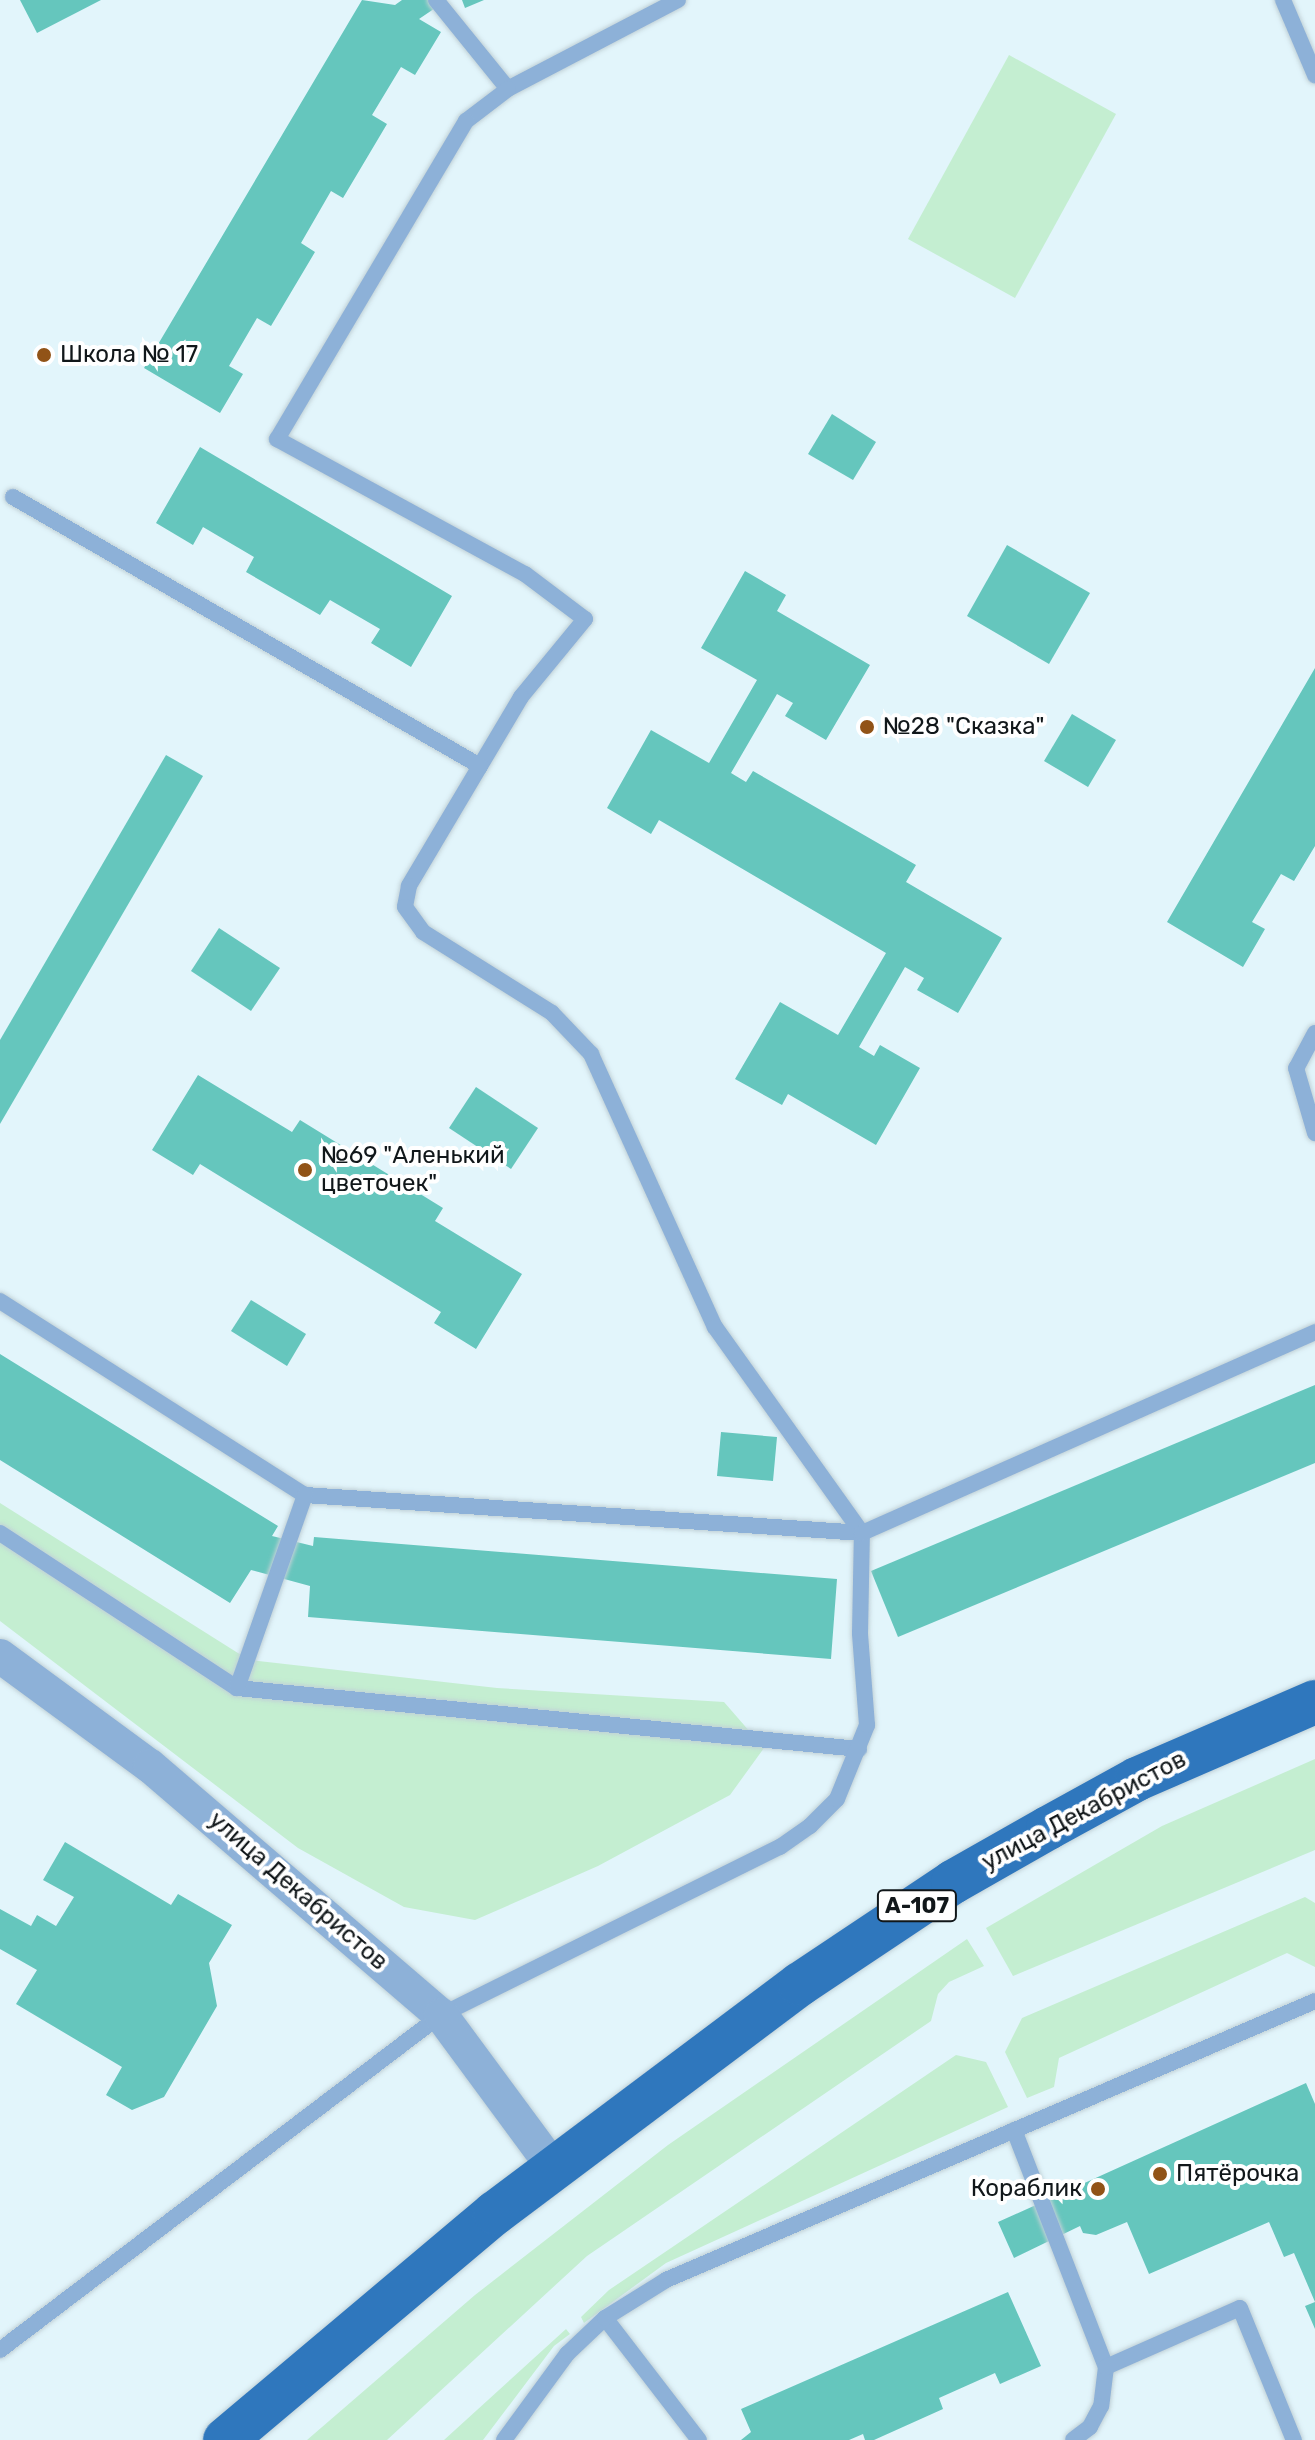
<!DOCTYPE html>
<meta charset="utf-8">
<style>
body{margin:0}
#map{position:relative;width:1315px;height:2440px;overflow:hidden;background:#e2f5fb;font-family:Rubik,sans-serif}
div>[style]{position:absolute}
.green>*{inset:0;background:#c4eed1}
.building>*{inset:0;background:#65c6bd}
.roads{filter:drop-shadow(0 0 2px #c1d1d7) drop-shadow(0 0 2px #c1d1d7)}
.lane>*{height:16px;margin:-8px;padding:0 8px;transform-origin:8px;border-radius:8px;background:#8db1d8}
.street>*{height:34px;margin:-17px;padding:0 17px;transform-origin:17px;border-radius:17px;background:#8db1d8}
.primary>*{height:44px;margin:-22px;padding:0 22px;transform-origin:22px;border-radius:22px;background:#2f77bd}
.dots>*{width:22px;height:22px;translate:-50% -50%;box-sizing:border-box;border:4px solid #fff;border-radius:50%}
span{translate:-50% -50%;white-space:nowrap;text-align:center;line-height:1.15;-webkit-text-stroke:8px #fff;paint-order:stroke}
.shield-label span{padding:2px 6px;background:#fff;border:2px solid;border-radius:6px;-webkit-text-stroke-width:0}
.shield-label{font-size:22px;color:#11171a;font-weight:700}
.poi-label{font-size:24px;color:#11171a}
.left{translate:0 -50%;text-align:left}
.right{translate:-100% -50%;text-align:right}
.street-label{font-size:24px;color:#11171a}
</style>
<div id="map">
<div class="green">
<div style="clip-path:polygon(1009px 55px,1116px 114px,1015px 298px,908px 239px)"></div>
<div style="clip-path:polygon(0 1503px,249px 1660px,497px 1688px,724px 1702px,764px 1748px,730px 1795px,598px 1866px,475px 1920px,404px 1907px,298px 1848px,0 1621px)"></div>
<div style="clip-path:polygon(1315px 1759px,1315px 1850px,1013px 1976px,986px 1928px,1162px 1826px)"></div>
<div style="clip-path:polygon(1305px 1897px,1315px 1903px,1315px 1967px,1287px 1953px,1059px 2058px,1054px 2087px,1027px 2098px,1005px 2052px,1022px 2018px)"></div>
<div style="clip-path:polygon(967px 1939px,984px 1966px,949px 1982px,938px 1994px,931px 2021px,587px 2256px,387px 2440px,307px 2440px,475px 2295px,668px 2145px)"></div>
<div style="clip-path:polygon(956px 2055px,986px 2062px,1008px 2107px,666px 2263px,584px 2323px,581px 2317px,609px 2290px)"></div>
<div style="clip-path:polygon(566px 2329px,570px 2334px,554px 2346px,483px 2440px,444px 2440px)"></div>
</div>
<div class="building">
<div style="clip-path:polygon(20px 0,101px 0,37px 33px)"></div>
<div style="clip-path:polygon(362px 0,395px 5px,402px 0,447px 0,419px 19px,441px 32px,415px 75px,401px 67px,372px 115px,387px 124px,343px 198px,331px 191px,301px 243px,315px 252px,271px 326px,257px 318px,229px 366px,243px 374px,220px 413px,144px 368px)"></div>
<div style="clip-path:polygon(462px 0,484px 0,465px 8px)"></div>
<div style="clip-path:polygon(832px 414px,876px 442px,853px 480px,808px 454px)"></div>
<div style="clip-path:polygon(200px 447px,452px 596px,411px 667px,371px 643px,380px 629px,330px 600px,320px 615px,246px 572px,254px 557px,203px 527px,193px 545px,156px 523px)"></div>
<div style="clip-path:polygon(1007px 545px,1090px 593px,1049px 664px,967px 616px)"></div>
<div style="clip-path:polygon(745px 571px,786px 595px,777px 611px,870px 665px,826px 740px,785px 716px,793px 703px,777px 694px,731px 773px,746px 782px,753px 771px,916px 865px,906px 882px,1002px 938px,958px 1013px,917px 990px,924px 978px,905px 967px,859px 1047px,874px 1056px,880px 1045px,920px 1068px,876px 1145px,788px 1094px,782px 1105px,735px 1079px,780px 1002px,838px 1035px,886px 953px,659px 820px,651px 834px,607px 808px,651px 730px,709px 763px,757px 680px,701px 648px)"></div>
<div style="clip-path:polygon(1315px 668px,1315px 846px,1294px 881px,1281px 874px,1252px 922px,1265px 929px,1243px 967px,1167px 922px)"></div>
<div style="clip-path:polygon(1072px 714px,1116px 740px,1088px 787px,1044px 761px)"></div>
<div style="clip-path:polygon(166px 755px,203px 776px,0 1124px,0 1040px)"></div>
<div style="clip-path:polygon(219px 928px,280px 968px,251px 1011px,191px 971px)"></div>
<div style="clip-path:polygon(198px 1075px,292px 1132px,300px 1120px,443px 1208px,435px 1221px,522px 1274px,476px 1349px,434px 1323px,441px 1312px,200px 1164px,193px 1175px,152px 1150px)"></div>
<div style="clip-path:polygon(476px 1087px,538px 1128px,511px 1169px,449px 1128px)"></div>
<div style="clip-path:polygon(251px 1300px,306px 1334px,287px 1366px,231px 1331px)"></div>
<div style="clip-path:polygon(0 1354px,278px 1526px,272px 1536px,313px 1546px,314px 1537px,837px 1579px,831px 1659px,308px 1617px,310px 1586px,251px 1570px,230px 1603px,0 1460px)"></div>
<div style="clip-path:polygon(1315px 1385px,1315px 1463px,898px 1637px,871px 1571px)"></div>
<div style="clip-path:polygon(721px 1432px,777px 1437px,773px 1481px,717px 1476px)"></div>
<div style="clip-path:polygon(65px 1842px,171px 1905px,178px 1894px,232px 1925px,209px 1963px,217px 2006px,164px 2097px,132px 2110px,106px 2095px,122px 2067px,16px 2004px,37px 1970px,0 1949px,0 1909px,31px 1926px,37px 1915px,56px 1926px,74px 1897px,43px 1880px)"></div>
<div style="clip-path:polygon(1306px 2083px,1315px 2104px,1315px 2329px,1305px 2306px,1315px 2302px,1294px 2253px,1284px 2257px,1269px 2222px,1149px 2274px,1127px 2222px,1096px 2235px,1083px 2233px,1080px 2226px,1014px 2258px,998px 2222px)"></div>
<div style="clip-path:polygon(1008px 2292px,1041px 2366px,1000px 2384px,995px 2373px,939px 2398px,943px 2409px,874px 2440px,865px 2440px,863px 2434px,849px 2440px,741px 2440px,751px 2432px,741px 2409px)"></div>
</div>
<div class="roads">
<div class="lane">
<div style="left:436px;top:0;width:114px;rotate:51deg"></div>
<div style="left:678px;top:0;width:192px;rotate:152.4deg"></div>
<div style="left:508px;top:89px;width:53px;rotate:142.7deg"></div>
<div style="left:466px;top:121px;width:370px;rotate:120.7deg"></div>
<div style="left:277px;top:439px;width:282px;rotate:28.6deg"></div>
<div style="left:525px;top:574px;width:75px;rotate:36.9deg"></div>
<div style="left:585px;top:619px;width:101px;rotate:129.4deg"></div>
<div style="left:521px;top:697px;width:220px;rotate:120.7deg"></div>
<div style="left:409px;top:886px;width:21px;rotate:101deg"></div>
<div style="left:405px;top:907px;width:31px;rotate:54deg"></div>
<div style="left:423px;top:932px;width:152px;rotate:32.1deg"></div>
<div style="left:552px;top:1013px;width:57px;rotate:46.4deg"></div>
<div style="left:591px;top:1054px;width:300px;rotate:65.6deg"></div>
<div style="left:715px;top:1327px;width:253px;rotate:54.5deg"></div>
<div style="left:1283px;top:0;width:82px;rotate:66.9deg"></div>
<div style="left:13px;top:497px;width:539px;rotate:29.94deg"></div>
<div style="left:1315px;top:1033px;width:40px;rotate:118deg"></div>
<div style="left:1296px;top:1068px;width:68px;rotate:73.7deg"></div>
<div style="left:0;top:1301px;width:361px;rotate:32.5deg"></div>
<div style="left:305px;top:1495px;width:558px;rotate:3.9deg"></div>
<div style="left:0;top:1533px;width:283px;rotate:33.2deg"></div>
<div style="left:237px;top:1688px;width:625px;rotate:5.6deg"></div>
<div style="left:237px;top:1688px;width:205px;rotate:-70.6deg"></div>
<div style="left:1014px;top:2130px;width:254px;rotate:68.8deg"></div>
<div style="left:1106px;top:2367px;width:39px;rotate:97deg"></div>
<div style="left:1101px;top:2406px;width:24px;rotate:118deg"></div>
<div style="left:1090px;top:2427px;width:21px;rotate:143deg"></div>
<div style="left:605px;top:2318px;width:154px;rotate:52.4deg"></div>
<div style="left:0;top:2350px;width:554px;rotate:-37.22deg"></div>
<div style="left:441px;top:2015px;width:378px;rotate:-26.4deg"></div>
<div style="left:780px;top:1847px;width:37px;rotate:-35deg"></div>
<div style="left:810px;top:1826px;width:38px;rotate:-45deg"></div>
<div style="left:837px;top:1799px;width:80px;rotate:-67.9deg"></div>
<div style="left:867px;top:1725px;width:92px;rotate:-94.4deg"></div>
<div style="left:860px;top:1633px;width:100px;rotate:-88.9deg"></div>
<div style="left:862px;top:1533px;width:496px;rotate:-23.9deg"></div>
<div style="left:1106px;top:2367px;width:146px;rotate:-23.8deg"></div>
<div style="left:1240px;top:2308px;width:143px;rotate:67.8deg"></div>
<div style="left:504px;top:2440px;width:107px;rotate:-53.8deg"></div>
<div style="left:567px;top:2354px;width:52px;rotate:-43.5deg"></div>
<div style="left:605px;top:2318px;width:72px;rotate:-31.9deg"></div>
<div style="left:666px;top:2280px;width:706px;rotate:-23.26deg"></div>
</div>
<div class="street">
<div style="left:0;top:1656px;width:186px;rotate:36.3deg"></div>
<div style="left:150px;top:1766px;width:383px;rotate:40.6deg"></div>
<div style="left:441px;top:2015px;width:190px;rotate:53.6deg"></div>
</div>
<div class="primary">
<div style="left:225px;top:2440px;width:353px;rotate:-40.1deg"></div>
<div style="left:495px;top:2213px;width:381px;rotate:-36.9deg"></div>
<div style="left:800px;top:1984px;width:184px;rotate:-33.7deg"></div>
<div style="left:953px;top:1882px;width:109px;rotate:-29.6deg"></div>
<div style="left:1048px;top:1828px;width:102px;rotate:-28.8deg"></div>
<div style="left:1137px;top:1779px;width:194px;rotate:-23.4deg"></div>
</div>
</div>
<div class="dots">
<div style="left:44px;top:355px;background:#915317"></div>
<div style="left:867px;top:727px;background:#915317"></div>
<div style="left:305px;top:1170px;background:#915317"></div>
<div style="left:1160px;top:2174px;background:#915317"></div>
<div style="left:1098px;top:2189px;background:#915317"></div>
</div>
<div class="shield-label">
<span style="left:917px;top:1906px">А-107</span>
</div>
<div class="poi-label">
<span class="left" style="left:60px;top:355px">Школа № 17</span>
<span class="left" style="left:883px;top:727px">№28 "Сказка"</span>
<span class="left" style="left:321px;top:1170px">№69 "Аленький<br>цветочек"</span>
<span class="left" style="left:1176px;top:2174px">Пятёрочка</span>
<span class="right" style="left:1082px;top:2189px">Кораблик</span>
</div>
<div class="street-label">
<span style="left:1084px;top:1811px;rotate:-28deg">улица Декабристов</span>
<span style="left:298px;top:1891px;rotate:41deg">улица Декабристов</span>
</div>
</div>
